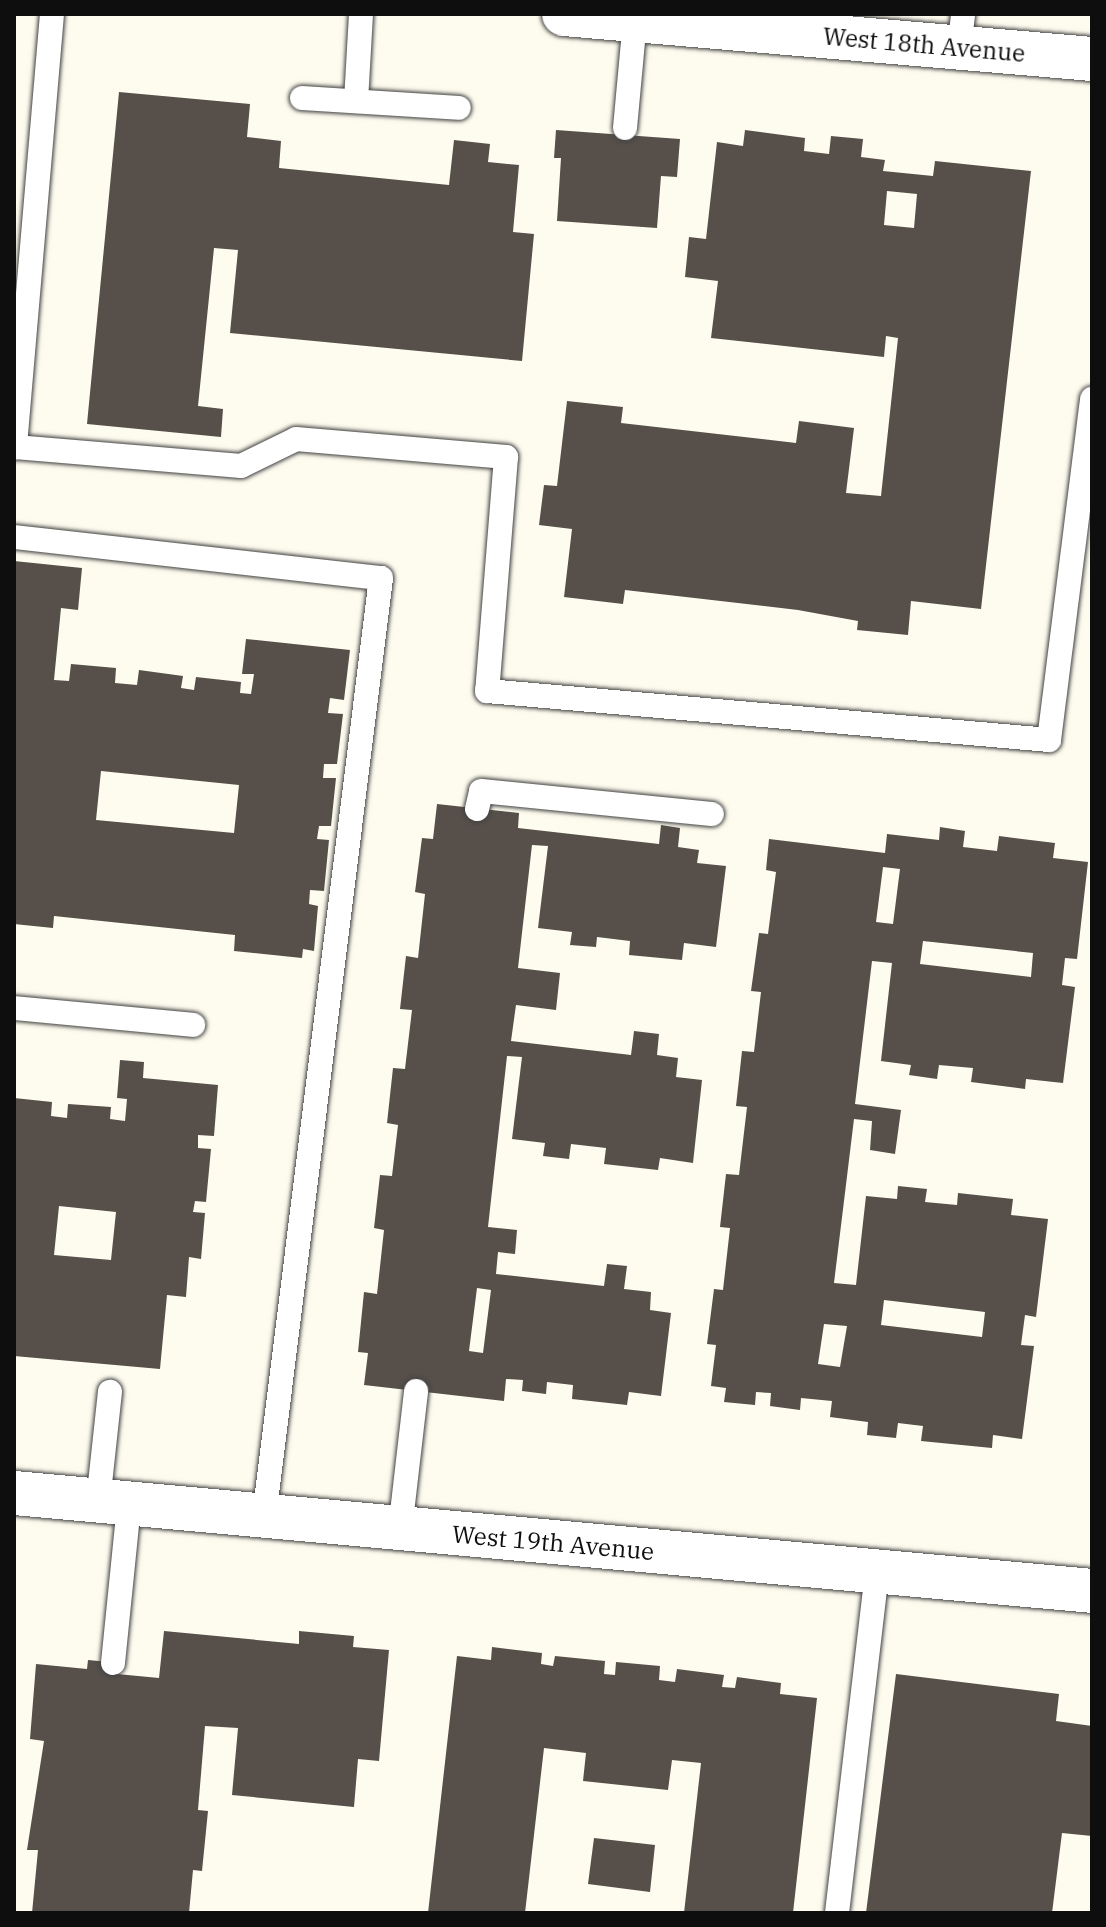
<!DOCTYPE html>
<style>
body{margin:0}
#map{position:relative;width:1106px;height:1927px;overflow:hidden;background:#fefcef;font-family:"IBM Plex Serif",serif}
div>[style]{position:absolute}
.building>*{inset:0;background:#564f4a}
.roads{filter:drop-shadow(0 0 2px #414141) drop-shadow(0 0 2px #414141)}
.service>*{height:24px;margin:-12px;padding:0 12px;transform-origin:12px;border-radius:12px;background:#fff}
.minor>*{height:44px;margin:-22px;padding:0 22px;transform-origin:22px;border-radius:22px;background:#fff}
.tertiary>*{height:44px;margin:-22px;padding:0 22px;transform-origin:22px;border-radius:22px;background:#fff}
span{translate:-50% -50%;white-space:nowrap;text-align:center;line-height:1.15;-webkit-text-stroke:8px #fff;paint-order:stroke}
.street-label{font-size:24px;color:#0e0e0e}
.frame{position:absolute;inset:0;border:16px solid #0e0e0e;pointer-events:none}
</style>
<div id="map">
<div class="building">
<div style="clip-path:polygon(119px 92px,250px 104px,247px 137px,281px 141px,279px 168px,449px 185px,454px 140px,490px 144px,488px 162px,519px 165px,513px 232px,534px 234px,522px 361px,230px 333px,238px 250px,214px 248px,198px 406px,223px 409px,221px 437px,87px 424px)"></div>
<div style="clip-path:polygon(556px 130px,680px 139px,677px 177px,661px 176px,657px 228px,557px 221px,561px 158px,554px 158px)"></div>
<div style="clip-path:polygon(evenodd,745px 130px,805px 138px,804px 151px,829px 154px,831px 136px,863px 139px,861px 157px,885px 160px,883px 171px,933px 176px,935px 161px,1031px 171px,981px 609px,911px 601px,908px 635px,857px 630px,858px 621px,798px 610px,625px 590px,623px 604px,564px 597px,572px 529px,539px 525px,544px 485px,557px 486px,567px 401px,623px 407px,621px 423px,796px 443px,799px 421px,854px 428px,846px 493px,881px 496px,898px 338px,886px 336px,884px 357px,711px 338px,718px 281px,685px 277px,689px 237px,706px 239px,717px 142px,743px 146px,745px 130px,887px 191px,917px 194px,914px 228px,884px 225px,887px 191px)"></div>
<div style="clip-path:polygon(evenodd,14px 561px,82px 568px,78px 610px,61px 608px,54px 680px,69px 681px,71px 664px,116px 668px,115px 683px,137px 685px,139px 670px,183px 676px,181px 688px,194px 690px,196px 677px,241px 682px,240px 693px,251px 694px,254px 674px,242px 674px,246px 639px,350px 650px,344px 700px,330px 698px,328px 713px,343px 714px,337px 764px,324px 764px,323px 778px,336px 778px,331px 826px,319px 826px,317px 839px,329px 840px,324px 891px,310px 890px,309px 904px,318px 906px,314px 951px,303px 949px,302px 958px,234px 951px,235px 935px,54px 916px,53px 928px,14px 924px,14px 561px,101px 771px,239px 785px,234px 833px,96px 820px,101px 771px)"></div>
<div style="clip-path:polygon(evenodd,437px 804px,519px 813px,518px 828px,659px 844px,661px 825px,680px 828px,678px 847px,699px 850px,697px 863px,726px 866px,716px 947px,684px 943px,682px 960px,629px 955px,630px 941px,597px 937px,596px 947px,570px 945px,572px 932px,538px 928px,548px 846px,532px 845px,518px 968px,560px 973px,556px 1010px,516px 1005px,511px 1041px,631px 1055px,634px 1031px,659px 1034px,657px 1055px,678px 1058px,676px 1077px,702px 1080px,693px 1163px,660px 1158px,658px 1170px,604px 1164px,606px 1148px,571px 1144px,569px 1159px,543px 1156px,545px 1143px,512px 1139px,522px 1057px,507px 1056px,488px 1227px,517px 1230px,515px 1254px,498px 1252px,496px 1274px,604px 1286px,607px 1264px,627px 1266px,624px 1289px,651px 1292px,650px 1310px,671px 1313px,661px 1396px,629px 1392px,627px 1405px,572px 1399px,573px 1385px,547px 1382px,546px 1394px,522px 1391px,523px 1380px,506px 1379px,504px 1401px,364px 1385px,368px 1353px,358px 1352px,364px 1292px,377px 1294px,384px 1230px,374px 1228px,380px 1175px,392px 1176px,398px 1125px,387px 1123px,393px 1068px,405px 1069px,412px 1010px,400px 1009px,406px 956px,418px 958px,425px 894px,415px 892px,422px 838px,433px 839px,437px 804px,477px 1288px,491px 1290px,483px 1353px,469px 1351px,477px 1288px)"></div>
<div style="clip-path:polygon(evenodd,940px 827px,965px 831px,963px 847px,997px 851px,999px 836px,1055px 843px,1053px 858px,1088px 862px,1077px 959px,1065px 958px,1062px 985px,1075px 987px,1063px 1083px,1026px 1079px,1025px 1089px,971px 1082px,973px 1068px,939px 1065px,937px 1079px,909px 1075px,911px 1065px,881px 1061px,892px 963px,872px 961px,855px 1104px,901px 1110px,895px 1154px,870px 1150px,872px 1121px,854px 1119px,834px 1283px,856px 1285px,866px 1196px,897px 1199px,898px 1186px,927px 1189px,925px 1202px,957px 1205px,958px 1193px,1013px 1199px,1011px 1215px,1048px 1219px,1036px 1317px,1025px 1315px,1021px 1345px,1034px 1346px,1022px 1439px,993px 1435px,992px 1448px,921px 1441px,923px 1426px,898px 1423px,896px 1438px,867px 1435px,868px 1422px,830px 1417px,832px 1401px,801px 1398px,800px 1410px,770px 1406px,771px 1393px,756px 1392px,755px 1405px,724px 1402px,726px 1388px,711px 1386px,716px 1345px,707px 1344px,714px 1289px,723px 1290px,730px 1228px,720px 1227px,726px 1174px,739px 1175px,747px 1107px,736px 1106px,742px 1051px,754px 1052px,761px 992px,751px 991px,759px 933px,768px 934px,776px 872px,766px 870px,769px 839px,885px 853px,887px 834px,939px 840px,940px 827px,883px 867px,900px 869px,893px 924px,876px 922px,883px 867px,940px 827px,923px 941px,1033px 953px,1031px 977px,920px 964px,923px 941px,940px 827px,884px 1300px,985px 1312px,982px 1337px,881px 1325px,884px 1300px,940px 827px,824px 1324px,847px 1326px,840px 1367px,818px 1364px,824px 1324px)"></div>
<div style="clip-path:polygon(evenodd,120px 1060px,144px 1062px,143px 1078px,218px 1085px,214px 1136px,198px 1135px,198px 1148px,211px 1149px,206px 1202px,195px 1201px,193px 1212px,205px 1213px,201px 1259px,189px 1257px,186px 1297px,167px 1295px,160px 1369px,14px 1356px,14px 1098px,52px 1102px,51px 1116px,67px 1118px,68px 1104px,111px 1107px,110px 1119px,125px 1121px,127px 1099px,117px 1098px,120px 1060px,59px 1206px,116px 1212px,111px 1260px,54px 1255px,59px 1206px)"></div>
<div style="clip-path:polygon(164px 1631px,299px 1644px,299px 1631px,354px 1636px,353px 1647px,389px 1650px,379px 1761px,358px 1759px,354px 1807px,232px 1795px,238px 1728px,205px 1726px,198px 1810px,208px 1811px,202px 1871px,193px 1870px,189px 1913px,32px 1913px,38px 1850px,27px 1850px,44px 1741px,30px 1739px,36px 1664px,87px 1669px,88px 1660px,119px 1663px,117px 1674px,159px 1678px)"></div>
<div style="clip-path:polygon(492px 1647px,542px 1653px,541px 1664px,553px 1666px,555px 1656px,605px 1661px,604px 1674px,615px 1675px,616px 1662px,660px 1666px,659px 1680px,675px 1682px,677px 1669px,724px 1675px,722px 1687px,735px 1688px,737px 1677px,781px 1683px,780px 1694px,817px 1698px,793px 1913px,684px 1913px,701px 1763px,672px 1760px,668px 1790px,583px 1781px,586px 1753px,544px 1748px,525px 1913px,428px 1913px,457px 1656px,491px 1660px)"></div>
<div style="clip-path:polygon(896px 1674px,1059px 1694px,1056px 1721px,1092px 1726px,1092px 1836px,1062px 1833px,1052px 1913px,866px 1913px)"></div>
<div style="clip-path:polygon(594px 1838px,655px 1845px,650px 1892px,588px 1884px)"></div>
</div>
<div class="roads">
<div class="service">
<div style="left:52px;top:14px;width:435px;rotate:94.9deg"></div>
<div style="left:15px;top:447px;width:227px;rotate:4.8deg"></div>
<div style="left:241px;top:466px;width:61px;rotate:-26.1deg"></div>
<div style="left:296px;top:439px;width:211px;rotate:4.9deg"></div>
<div style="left:506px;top:457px;width:235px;rotate:94.6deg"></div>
<div style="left:487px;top:691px;width:564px;rotate:4.98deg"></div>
<div style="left:1049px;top:740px;width:344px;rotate:-82.8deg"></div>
<div style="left:959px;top:48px;width:34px;rotate:-83deg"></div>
<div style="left:302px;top:98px;width:157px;rotate:3.6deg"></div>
<div style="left:356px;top:101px;width:87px;rotate:-86.7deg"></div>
<div style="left:625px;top:128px;width:108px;rotate:-84.7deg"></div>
<div style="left:14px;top:537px;width:369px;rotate:6.4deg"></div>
<div style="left:381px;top:578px;width:947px;rotate:97.1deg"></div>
<div style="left:477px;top:809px;width:18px;rotate:-77deg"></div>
<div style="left:481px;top:791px;width:232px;rotate:5.7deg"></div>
<div style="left:14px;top:1008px;width:180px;rotate:5.4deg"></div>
<div style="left:98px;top:1502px;width:111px;rotate:-83.8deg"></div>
<div style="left:400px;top:1530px;width:140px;rotate:-83.4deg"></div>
<div style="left:113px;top:1663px;width:159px;rotate:-84.2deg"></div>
<div style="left:837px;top:1913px;width:343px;rotate:-83.3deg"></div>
</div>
<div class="minor">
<div style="left:14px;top:1493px;width:1082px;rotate:5.19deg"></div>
</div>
<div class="tertiary">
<div style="left:564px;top:14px;width:530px;rotate:4.87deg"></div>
</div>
</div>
<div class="street-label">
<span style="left:924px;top:45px;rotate:5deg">West 18th Avenue</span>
<span style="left:553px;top:1543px;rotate:5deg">West 19th Avenue</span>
</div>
<div class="frame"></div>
</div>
